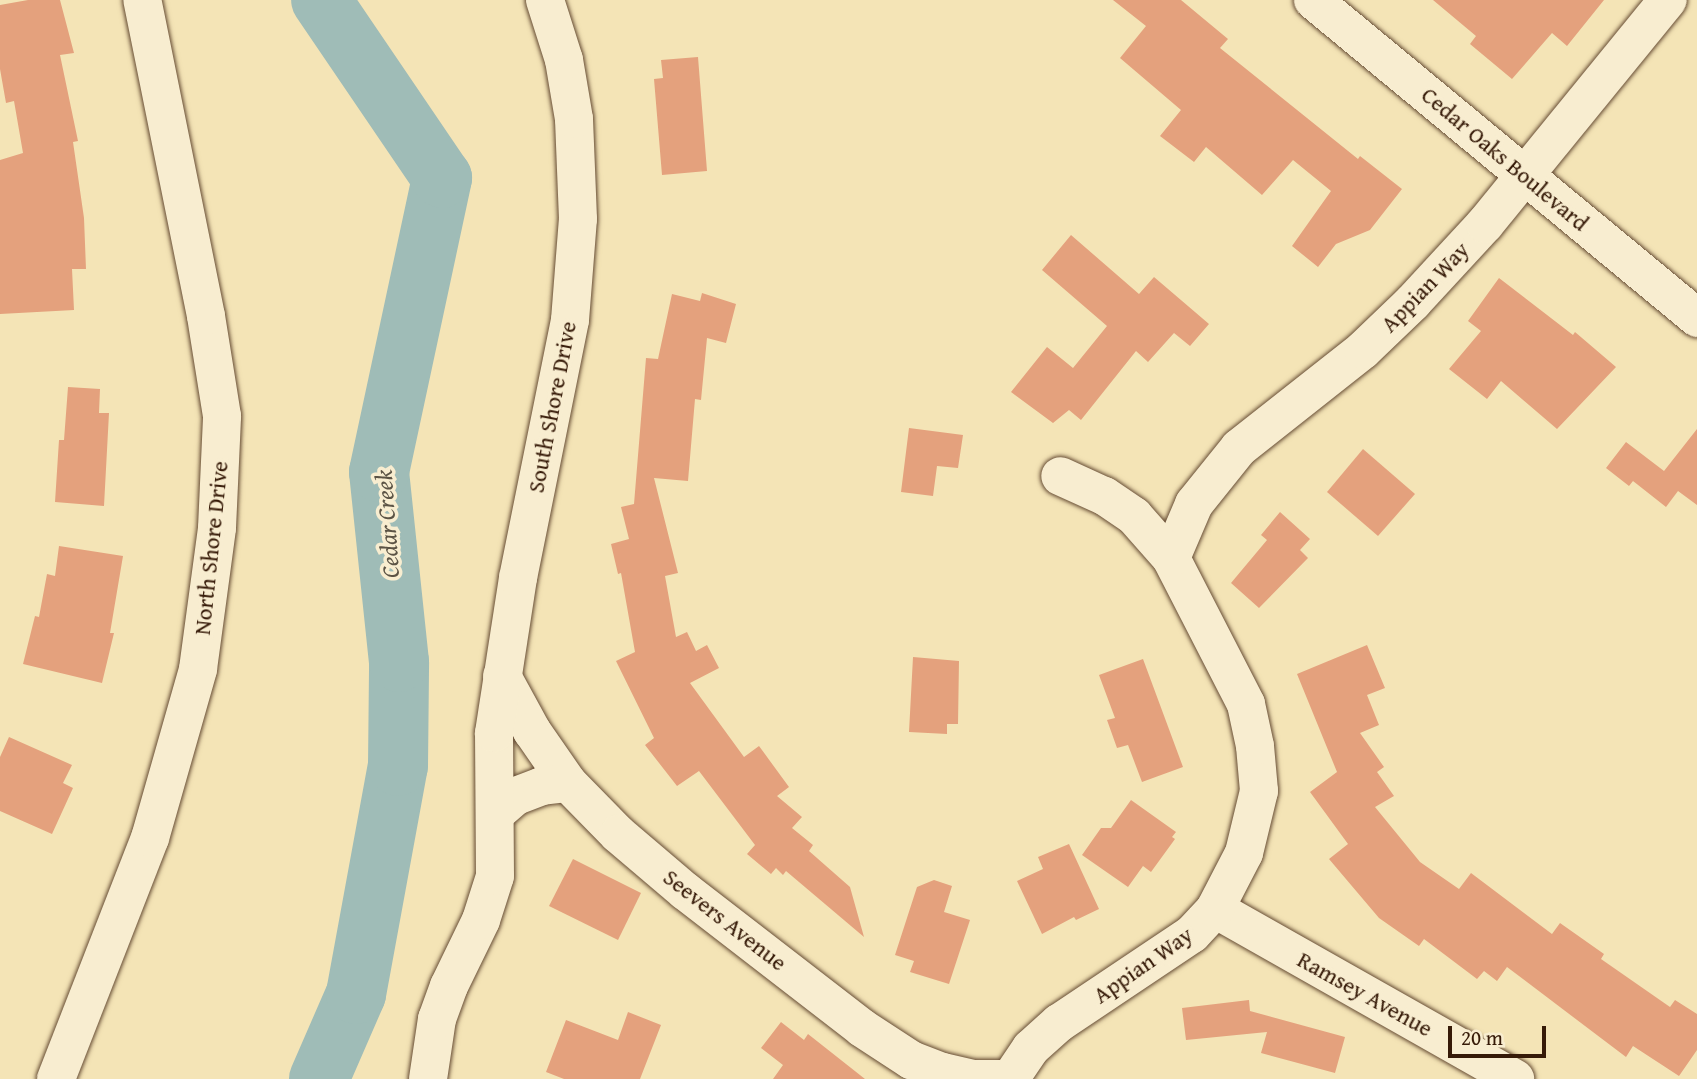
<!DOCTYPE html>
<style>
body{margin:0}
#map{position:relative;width:1697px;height:1079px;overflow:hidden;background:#f4e4b6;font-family:"Gentium Book Plus",serif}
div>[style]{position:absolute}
.river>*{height:60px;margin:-30px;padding:0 30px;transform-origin:30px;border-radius:30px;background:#9fbcb7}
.building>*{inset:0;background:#e4a17d}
.roads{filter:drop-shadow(0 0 2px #664c34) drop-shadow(0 0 2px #664c34)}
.minor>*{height:38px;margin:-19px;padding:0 19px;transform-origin:19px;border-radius:19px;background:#f8edd0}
span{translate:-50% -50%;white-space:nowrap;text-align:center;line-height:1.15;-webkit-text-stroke:7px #f8edd0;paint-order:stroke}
.street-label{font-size:23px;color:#361a08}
.water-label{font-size:24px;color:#5b5345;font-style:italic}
.scale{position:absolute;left:1448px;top:1026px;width:98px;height:32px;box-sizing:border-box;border:4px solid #361a08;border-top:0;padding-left:9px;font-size:21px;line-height:24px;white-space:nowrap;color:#361a08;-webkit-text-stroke:5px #f8edd0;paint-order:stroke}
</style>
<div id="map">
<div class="river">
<div style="left:319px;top:1079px;width:93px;rotate:-66.5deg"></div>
<div style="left:356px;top:994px;width:232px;rotate:-79.6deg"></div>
<div style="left:398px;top:766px;width:104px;rotate:-89.4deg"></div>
<div style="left:399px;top:662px;width:191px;rotate:-96deg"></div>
<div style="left:379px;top:472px;width:301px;rotate:-77.9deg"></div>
<div style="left:442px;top:178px;width:215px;rotate:-124.2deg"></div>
</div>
<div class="building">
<div style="clip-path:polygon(28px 0,60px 0,74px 53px,60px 55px,78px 141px,73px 142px,84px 218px,86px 269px,72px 269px,74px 310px,0 314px,0 160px,23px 153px,14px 101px,6px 103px,0 69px,0 5px)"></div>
<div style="clip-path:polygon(1113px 0,1181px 0,1228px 39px,1220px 48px,1358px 159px,1360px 156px,1402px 189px,1370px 230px,1336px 244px,1318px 267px,1292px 246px,1331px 191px,1293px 160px,1262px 195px,1206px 147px,1194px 162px,1160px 136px,1181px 110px,1120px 58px,1146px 26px)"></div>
<div style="clip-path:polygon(1433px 0,1604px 0,1567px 46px,1552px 33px,1512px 79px,1470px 44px,1476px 36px)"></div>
<div style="clip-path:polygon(698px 57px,707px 171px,662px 175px,654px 79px,663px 78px,661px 60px)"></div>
<div style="clip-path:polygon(1071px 235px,1139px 294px,1154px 277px,1209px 324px,1190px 346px,1174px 333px,1148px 362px,1136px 351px,1081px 420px,1069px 410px,1053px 423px,1011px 392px,1047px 347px,1073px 368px,1107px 326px,1042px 270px)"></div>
<div style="clip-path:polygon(1499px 278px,1573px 335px,1575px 332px,1616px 367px,1557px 429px,1501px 381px,1487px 399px,1449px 369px,1481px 331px,1468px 321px)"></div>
<div style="clip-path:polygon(702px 293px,736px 304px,726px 343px,707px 338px,701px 400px,695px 399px,688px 481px,654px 478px,678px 573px,665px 576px,676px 637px,687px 632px,696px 651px,707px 645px,719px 668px,690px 683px,744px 757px,759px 746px,789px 787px,777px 796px,802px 817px,792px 828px,813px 845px,809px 851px,850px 887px,864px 937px,786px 871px,783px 875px,776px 868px,771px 874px,747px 854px,755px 845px,699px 771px,677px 786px,645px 745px,654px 738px,616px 661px,635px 652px,621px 573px,618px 574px,611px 544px,629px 539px,621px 507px,634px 504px,646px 358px,658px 359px,672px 294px,700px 301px)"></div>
<div style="clip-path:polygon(68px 387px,100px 389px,99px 413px,109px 413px,104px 506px,55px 502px,59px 440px,64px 440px)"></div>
<div style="clip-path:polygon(909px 428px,963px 435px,958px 468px,937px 466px,933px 496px,901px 492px)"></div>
<div style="clip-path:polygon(1697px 429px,1697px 505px,1678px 491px,1666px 507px,1633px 481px,1629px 486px,1606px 468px,1626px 442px,1664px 471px)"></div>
<div style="clip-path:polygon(1363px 449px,1415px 494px,1378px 536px,1327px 492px)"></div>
<div style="clip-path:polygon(1280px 512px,1310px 539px,1300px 550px,1308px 558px,1259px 608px,1231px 583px,1267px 540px,1261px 535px)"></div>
<div style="clip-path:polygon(59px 546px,123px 556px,110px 633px,114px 633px,102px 683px,23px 664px,35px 616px,39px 617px,47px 574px,55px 576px)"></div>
<div style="clip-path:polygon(1367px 645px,1385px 688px,1367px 695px,1379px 725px,1360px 733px,1384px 767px,1377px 772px,1394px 796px,1375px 807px,1420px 862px,1459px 889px,1471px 873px,1552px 934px,1560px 923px,1604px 954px,1601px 959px,1670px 1007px,1675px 1000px,1697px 1014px,1697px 1050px,1679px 1076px,1633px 1046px,1626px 1057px,1507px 967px,1497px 981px,1484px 971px,1477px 979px,1424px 939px,1419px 946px,1379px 918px,1329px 859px,1348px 844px,1310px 792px,1337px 772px,1297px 674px)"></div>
<div style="clip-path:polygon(913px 657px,959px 661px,958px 724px,947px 724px,947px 734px,909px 732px)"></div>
<div style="clip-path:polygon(1143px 659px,1183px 767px,1142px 782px,1128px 745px,1117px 748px,1107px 720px,1115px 718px,1099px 675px)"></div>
<div style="clip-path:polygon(9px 737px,72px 765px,63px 783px,73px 788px,52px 834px,0 811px,0 757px)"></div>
<div style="clip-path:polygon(1131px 800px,1176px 832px,1172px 837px,1175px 839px,1151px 872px,1143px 866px,1128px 887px,1082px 855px,1101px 828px,1111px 828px)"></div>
<div style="clip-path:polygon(1069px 844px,1099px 909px,1076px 920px,1074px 917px,1042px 934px,1017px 881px,1043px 869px,1038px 857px)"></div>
<div style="clip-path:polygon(573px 859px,641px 893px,618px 940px,549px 906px)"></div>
<div style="clip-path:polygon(934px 880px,952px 886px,944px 912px,970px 920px,949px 984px,910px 972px,914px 961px,895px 955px,917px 887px)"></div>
<div style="clip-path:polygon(1249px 1000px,1250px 1011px,1345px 1037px,1335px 1073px,1261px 1053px,1267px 1032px,1186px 1040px,1182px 1008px)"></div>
<div style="clip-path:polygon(628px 1012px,661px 1025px,640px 1079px,564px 1079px,546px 1072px,566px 1020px,618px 1040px)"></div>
<div style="clip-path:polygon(781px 1022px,804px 1040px,808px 1034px,865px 1079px,773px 1079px,783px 1065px,761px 1048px)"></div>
</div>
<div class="roads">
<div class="minor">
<div style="left:1313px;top:0;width:499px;rotate:39.6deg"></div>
<div style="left:1171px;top:558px;width:59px;rotate:-66.9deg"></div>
<div style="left:1194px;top:504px;width:72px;rotate:-51.2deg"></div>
<div style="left:1239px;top:448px;width:158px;rotate:-38.3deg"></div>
<div style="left:1363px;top:350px;width:69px;rotate:-43.8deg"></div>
<div style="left:1413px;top:302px;width:106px;rotate:-47.3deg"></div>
<div style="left:1485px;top:224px;width:289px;rotate:-50.8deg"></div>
<div style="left:502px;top:676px;width:63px;rotate:61.4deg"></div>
<div style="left:532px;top:731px;width:63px;rotate:55.3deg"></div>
<div style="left:568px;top:783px;width:71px;rotate:45.6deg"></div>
<div style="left:618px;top:834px;width:88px;rotate:40.4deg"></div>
<div style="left:685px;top:891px;width:224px;rotate:37.7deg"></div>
<div style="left:862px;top:1028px;width:59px;rotate:33.1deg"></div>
<div style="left:911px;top:1060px;width:34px;rotate:21deg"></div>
<div style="left:943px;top:1072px;width:31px;rotate:13deg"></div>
<div style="left:973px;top:1079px;width:37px"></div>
<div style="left:495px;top:814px;width:28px;rotate:-41deg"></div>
<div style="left:516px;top:796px;width:28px;rotate:-21deg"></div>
<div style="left:542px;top:786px;width:26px;rotate:-7deg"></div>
<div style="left:1215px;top:909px;width:345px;rotate:29.5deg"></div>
<div style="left:56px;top:1079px;width:259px;rotate:-68.7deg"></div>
<div style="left:150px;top:838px;width:176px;rotate:-74.1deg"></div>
<div style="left:198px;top:669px;width:142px;rotate:-82.3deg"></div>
<div style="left:217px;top:528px;width:112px;rotate:-87.4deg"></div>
<div style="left:222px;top:416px;width:101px;rotate:-99.1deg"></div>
<div style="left:206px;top:316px;width:322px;rotate:-101.4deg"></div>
<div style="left:428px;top:1079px;width:61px;rotate:-81.5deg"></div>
<div style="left:437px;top:1019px;width:35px;rotate:-70deg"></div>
<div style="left:449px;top:986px;width:73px;rotate:-64.1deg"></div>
<div style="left:481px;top:920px;width:46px;rotate:-72.3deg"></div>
<div style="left:495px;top:876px;width:143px;rotate:-90.4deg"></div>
<div style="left:494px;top:733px;width:157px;rotate:-81.2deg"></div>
<div style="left:518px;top:578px;width:263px;rotate:-78.6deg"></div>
<div style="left:570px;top:320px;width:101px;rotate:-85.5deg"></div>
<div style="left:578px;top:219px;width:100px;rotate:-92.3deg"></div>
<div style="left:574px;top:119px;width:60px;rotate:-99.6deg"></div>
<div style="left:564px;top:60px;width:63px;rotate:-107.6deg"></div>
<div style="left:1010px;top:1079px;width:37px;rotate:-56deg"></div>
<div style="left:1031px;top:1048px;width:38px;rotate:-42deg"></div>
<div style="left:1059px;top:1023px;width:160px;rotate:-33.8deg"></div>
<div style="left:1192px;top:934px;width:34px;rotate:-47deg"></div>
<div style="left:1215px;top:909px;width:63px;rotate:-62.6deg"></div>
<div style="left:1244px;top:853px;width:64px;rotate:-76.4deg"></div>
<div style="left:1259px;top:791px;width:45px;rotate:-95.1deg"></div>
<div style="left:1255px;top:746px;width:43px;rotate:-102.1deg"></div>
<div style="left:1246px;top:704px;width:164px;rotate:-117.2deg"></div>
<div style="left:1171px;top:558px;width:56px;rotate:-131.4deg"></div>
<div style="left:1134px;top:516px;width:36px;rotate:-146deg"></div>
<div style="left:1104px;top:496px;width:48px;rotate:-155.6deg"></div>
</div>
</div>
<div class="street-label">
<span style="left:1505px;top:159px;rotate:40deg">Cedar Oaks Boulevard</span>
<span style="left:1425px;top:287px;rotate:-46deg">Appian Way</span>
<span style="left:552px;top:407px;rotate:-79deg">South Shore Drive</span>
<span style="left:211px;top:548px;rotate:-84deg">North Shore Drive</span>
<span style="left:725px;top:920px;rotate:38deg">Seevers Avenue</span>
<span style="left:1143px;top:965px;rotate:-35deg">Appian Way</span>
<span style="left:1365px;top:994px;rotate:29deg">Ramsey Avenue</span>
</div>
<div class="water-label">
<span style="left:387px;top:524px;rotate:-94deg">Cedar Creek</span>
</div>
<div class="scale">20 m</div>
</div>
